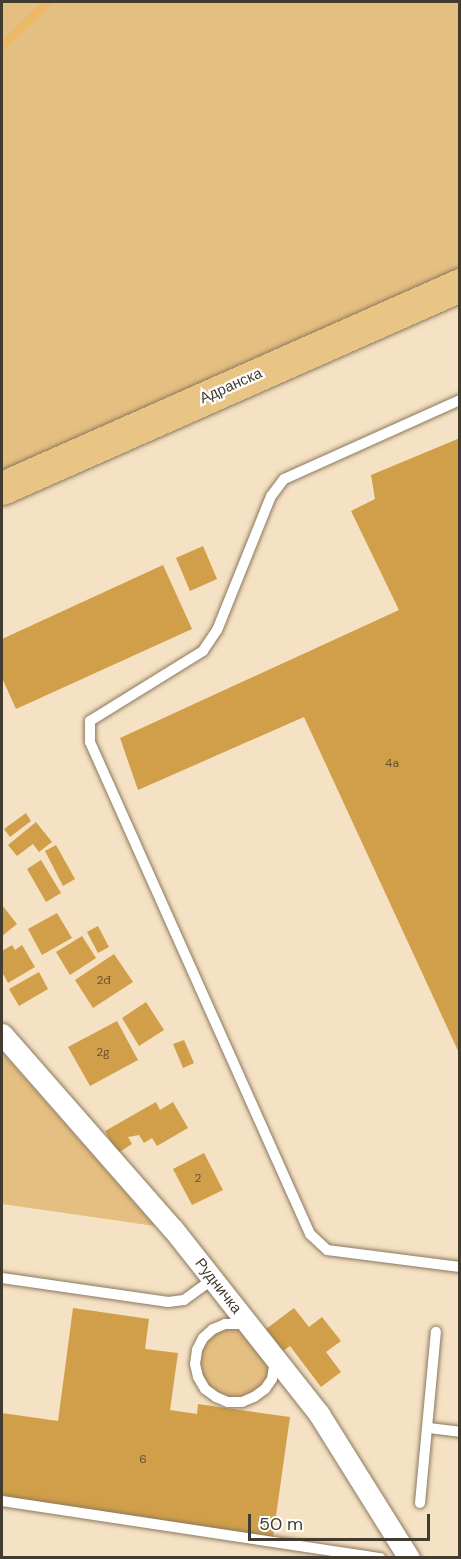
<!DOCTYPE html>
<meta charset="utf-8">
<style>
body{margin:0}
#map{position:relative;width:461px;height:1559px;overflow:hidden;background:#f5e1c3;font-family:"DM Sans",sans-serif}
div>[style]{position:absolute}
.green>*{inset:0;background:#e5be81}
.stream>*{height:8px;margin:-4px;padding:0 4px;transform-origin:4px;border-radius:4px;background:#edb965}
.building>*{inset:0;background:#d19f49}
.roads{filter:drop-shadow(0 0 2px #8b795e) drop-shadow(0 0 2px #8b795e)}
.lane>*{height:10px;margin:-5px;padding:0 5px;transform-origin:5px;border-radius:5px;background:#fff}
.street>*{height:21px;margin:-10.5px;padding:0 10.5px;transform-origin:10.5px;border-radius:10.5px;background:#fff}
.primary>*{height:33px;margin:-16.5px;padding:0 16.5px;transform-origin:16.5px;border-radius:16.5px;background:#e9c585}
span{translate:-50% -50%;white-space:nowrap;text-align:center;line-height:1.15;-webkit-text-stroke:4.5px #fff;paint-order:stroke}
.number-label{font-size:12px;color:#665436}
.number-label span{-webkit-text-stroke-width:0}
.street-label{font-size:15px;color:#423b2f}
.frame{position:absolute;inset:0;border:3px solid #423b2f;pointer-events:none}
.scale{position:absolute;left:248px;top:1514px;width:182px;height:27px;box-sizing:border-box;border:3px solid #423b2f;border-top:0;padding-left:8px;font-size:18px;line-height:21px;white-space:nowrap;color:#423b2f;-webkit-text-stroke:4px #fff;paint-order:stroke}
</style>
<div id="map">
<div class="green">
<div style="clip-path:polygon(2px 2px,459px 2px,459px 284px,2px 486px)"></div>
<div style="clip-path:polygon(2px 1052px,155px 1226px,2px 1204px)"></div>
<div style="clip-path:polygon(238px 1322px,275px 1357px,272px 1379px,242px 1402px,205px 1389px,197px 1350px,203px 1338px)"></div>
</div>
<div class="stream">
<div style="left:2px;top:46px;width:64px;rotate:-43.7deg"></div>
</div>
<div class="building">
<div style="clip-path:polygon(460px 438px,460px 1055px,304px 717px,138px 790px,120px 738px,399px 610px,351px 511px,375px 499px,371px 475px)"></div>
<div style="clip-path:polygon(203px 546px,217px 579px,190px 591px,176px 558px)"></div>
<div style="clip-path:polygon(163px 565px,192px 629px,16px 709px,2px 678px,2px 639px)"></div>
<div style="clip-path:polygon(26px 813px,31px 821px,10px 837px,4px 829px)"></div>
<div style="clip-path:polygon(36px 822px,52px 842px,39px 852px,33px 844px,17px 856px,8px 845px)"></div>
<div style="clip-path:polygon(56px 845px,75px 879px,63px 886px,45px 851px)"></div>
<div style="clip-path:polygon(41px 860px,61px 893px,46px 902px,27px 869px)"></div>
<div style="clip-path:polygon(2px 905px,17px 924px,2px 936px)"></div>
<div style="clip-path:polygon(57px 913px,72px 938px,42px 955px,28px 929px)"></div>
<div style="clip-path:polygon(98px 926px,109px 947px,98px 953px,87px 932px)"></div>
<div style="clip-path:polygon(82px 936px,96px 958px,70px 975px,56px 952px)"></div>
<div style="clip-path:polygon(12px 945px,15px 950px,22px 945px,35px 967px,8px 983px,2px 972px,2px 951px)"></div>
<div style="clip-path:polygon(114px 954px,133px 982px,93px 1008px,75px 980px)"></div>
<div style="clip-path:polygon(39px 972px,48px 989px,19px 1006px,9px 989px)"></div>
<div style="clip-path:polygon(146px 1002px,164px 1030px,139px 1046px,122px 1018px)"></div>
<div style="clip-path:polygon(117px 1021px,138px 1060px,90px 1086px,68px 1047px)"></div>
<div style="clip-path:polygon(184px 1040px,194px 1063px,183px 1068px,173px 1044px)"></div>
<div style="clip-path:polygon(156px 1102px,160px 1110px,173px 1102px,188px 1128px,157px 1146px,152px 1138px,144px 1143px,139px 1135px,128px 1137px,132px 1144px,118px 1153px,105px 1131px)"></div>
<div style="clip-path:polygon(204px 1153px,223px 1190px,192px 1205px,173px 1169px)"></div>
<div style="clip-path:polygon(73px 1308px,149px 1319px,145px 1349px,178px 1353px,170px 1410px,197px 1414px,198px 1404px,290px 1417px,273px 1537px,2px 1500px,2px 1413px,58px 1421px)"></div>
<div style="clip-path:polygon(294px 1308px,309px 1327px,322px 1317px,341px 1341px,326px 1352px,341px 1372px,321px 1387px,290px 1346px,283px 1351px,266px 1329px)"></div>
</div>
<div class="roads">
<div class="lane">
<div style="left:460px;top:400px;width:193px;rotate:155.8deg"></div>
<div style="left:284px;top:479px;width:21px;rotate:127deg"></div>
<div style="left:271px;top:496px;width:144px;rotate:111.9deg"></div>
<div style="left:217px;top:630px;width:25px;rotate:124deg"></div>
<div style="left:203px;top:651px;width:133px;rotate:148.2deg"></div>
<div style="left:90px;top:721px;width:21px;rotate:90deg"></div>
<div style="left:90px;top:742px;width:539px;rotate:65.91deg"></div>
<div style="left:310px;top:1234px;width:23px;rotate:43deg"></div>
<div style="left:327px;top:1250px;width:134px;rotate:7.3deg"></div>
<div style="left:2px;top:1278px;width:168px;rotate:8.2deg"></div>
<div style="left:168px;top:1302px;width:16px;rotate:-7deg"></div>
<div style="left:184px;top:1300px;width:36px;rotate:-36deg"></div>
<div style="left:246px;top:1324px;width:21px;rotate:180deg"></div>
<div style="left:225px;top:1324px;width:13px;rotate:157deg"></div>
<div style="left:213px;top:1329px;width:13px;rotate:138deg"></div>
<div style="left:203px;top:1338px;width:13px;rotate:117deg"></div>
<div style="left:197px;top:1350px;width:14px;rotate:98deg"></div>
<div style="left:195px;top:1364px;width:13px;rotate:77deg"></div>
<div style="left:198px;top:1377px;width:14px;rotate:60deg"></div>
<div style="left:205px;top:1389px;width:14px;rotate:36deg"></div>
<div style="left:216px;top:1397px;width:13px;rotate:23deg"></div>
<div style="left:228px;top:1402px;width:14px"></div>
<div style="left:242px;top:1402px;width:13px;rotate:-23deg"></div>
<div style="left:254px;top:1397px;width:14px;rotate:-36deg"></div>
<div style="left:265px;top:1389px;width:12px;rotate:-55deg"></div>
<div style="left:272px;top:1379px;width:18px;rotate:-81deg"></div>
<div style="left:429px;top:1428px;width:31px;rotate:7deg"></div>
<div style="left:2px;top:1501px;width:383px;rotate:8.6deg"></div>
<div style="left:420px;top:1503px;width:172px;rotate:-84.7deg"></div>
</div>
<div class="street">
<div style="left:2px;top:1034px;width:259px;rotate:48.8deg"></div>
<div style="left:173px;top:1229px;width:236px;rotate:51.7deg"></div>
<div style="left:319px;top:1414px;width:170px;rotate:58deg"></div>
</div>
<div class="primary">
<div style="left:2px;top:488px;width:501px;rotate:-23.9deg"></div>
</div>
</div>
<div class="number-label">
<span style="left:392px;top:764px">4a</span>
<span style="left:104px;top:981px">2đ</span>
<span style="left:103px;top:1053px">2g</span>
<span style="left:198px;top:1179px">2</span>
<span style="left:143px;top:1460px">6</span>
</div>
<div class="street-label">
<span style="left:231px;top:386px;rotate:-24deg">Адранска</span>
<span style="left:218px;top:1286px;rotate:52deg">Рудничка</span>
</div>
<div class="frame"></div>
<div class="scale">50 m</div>
</div>
